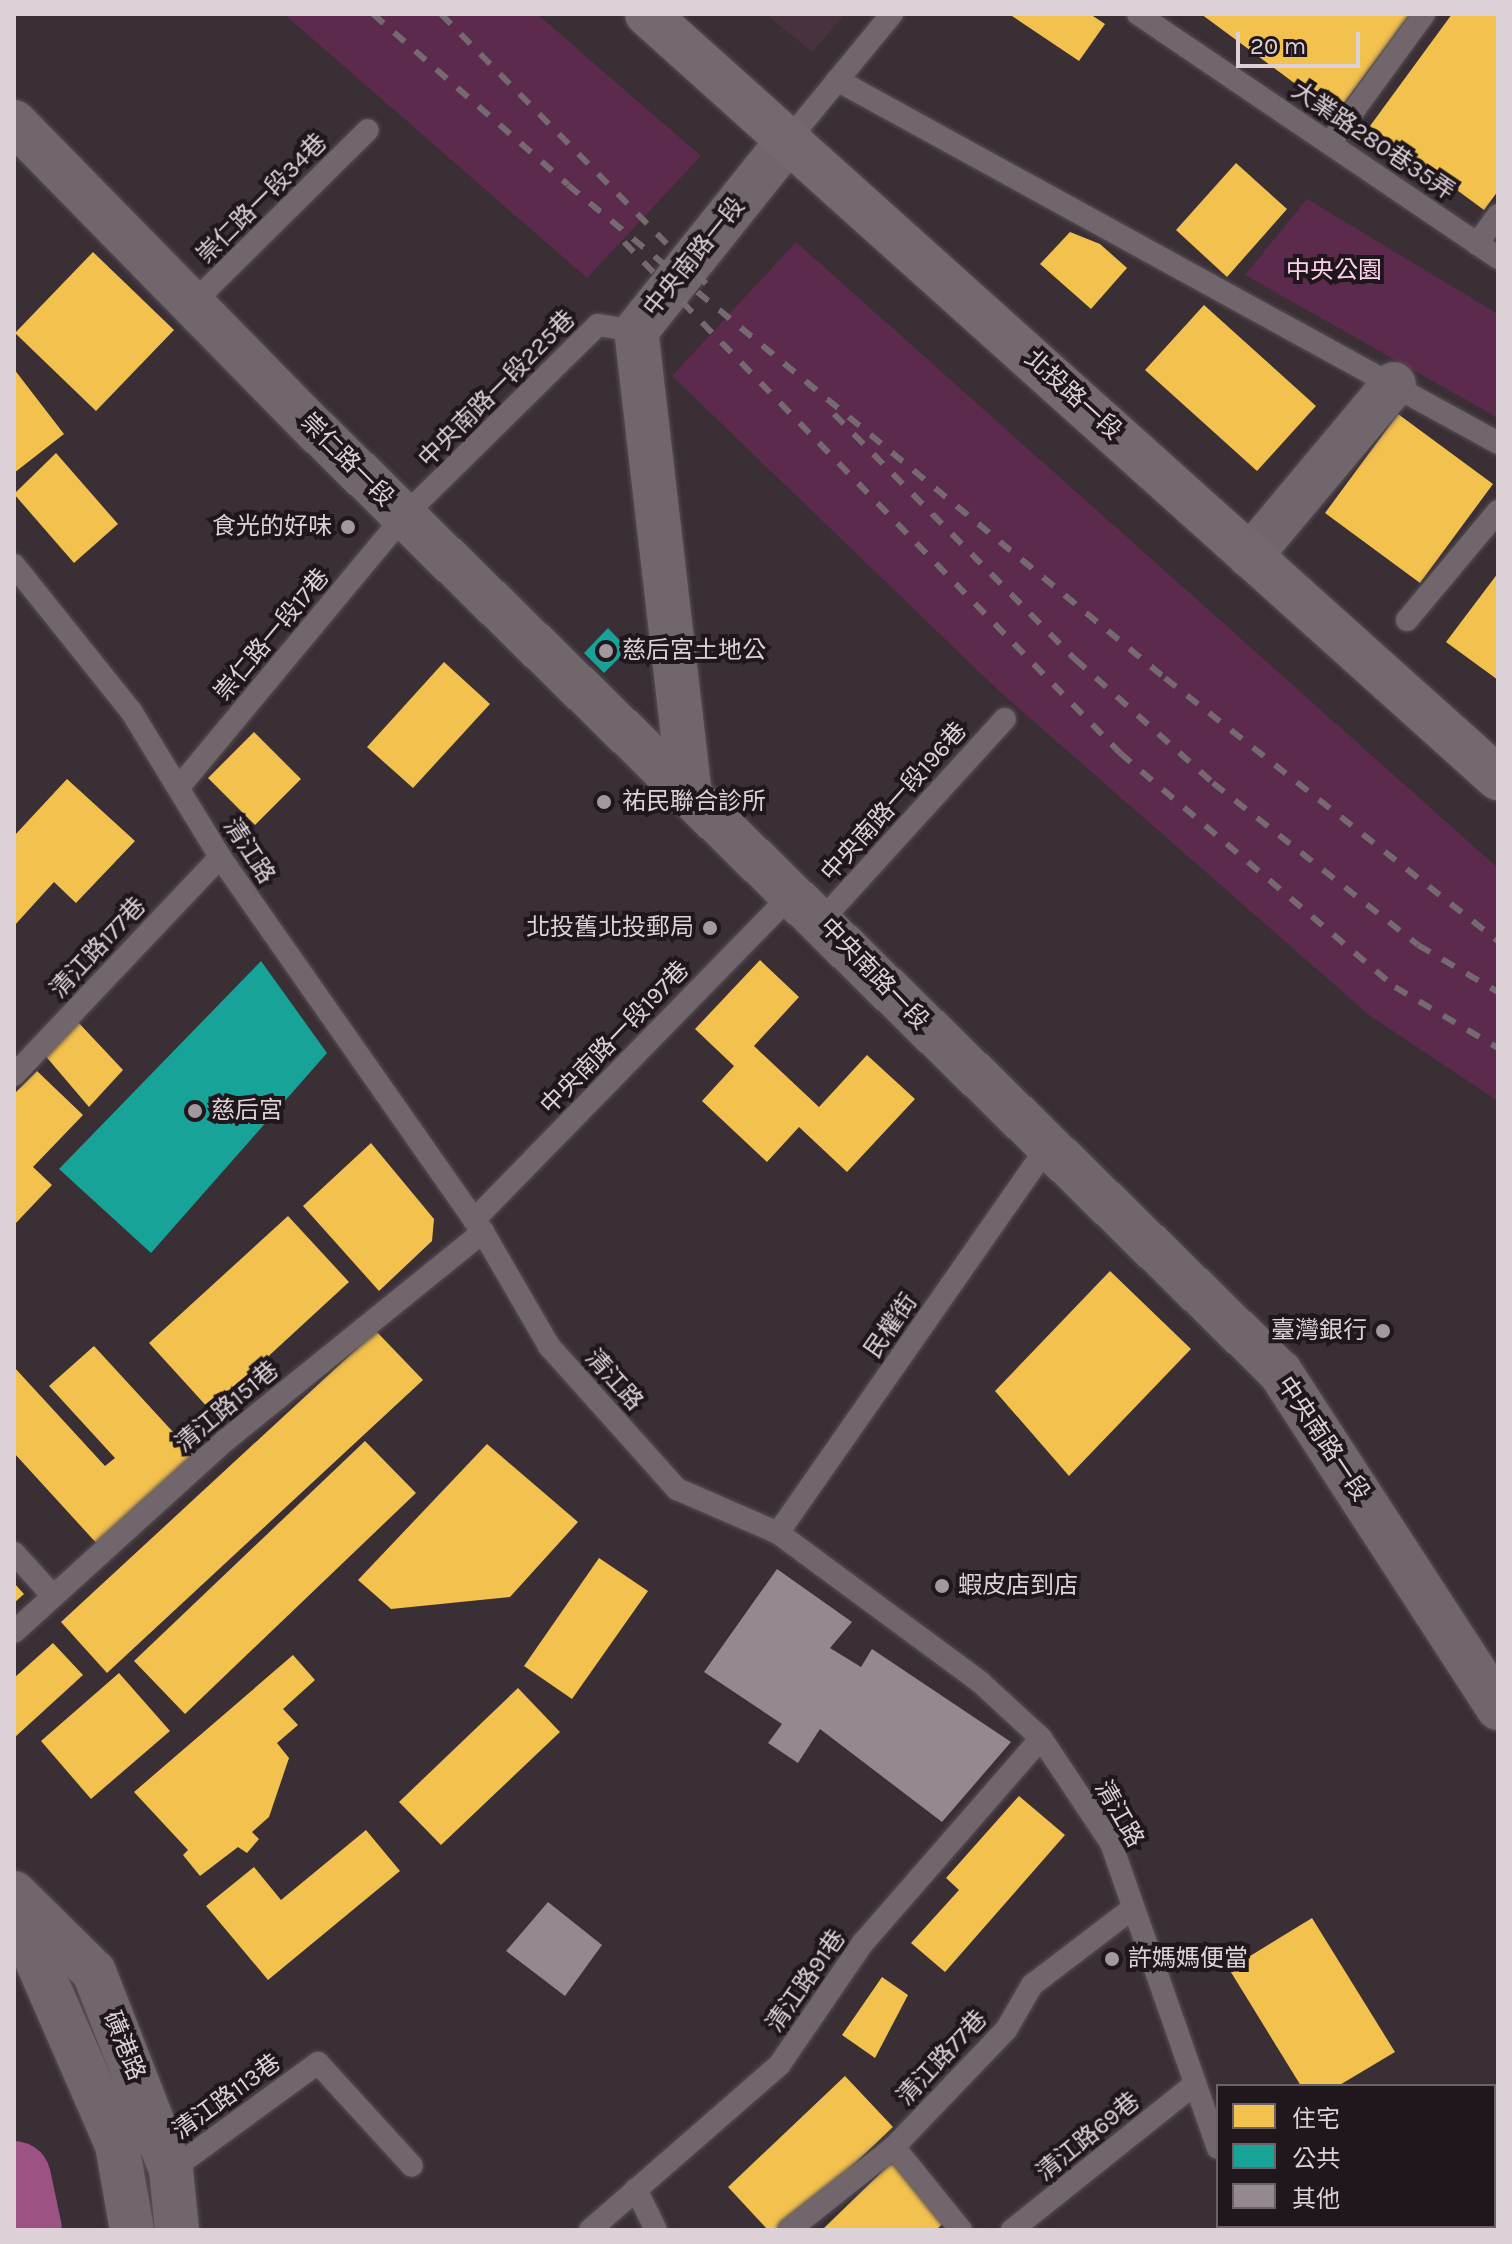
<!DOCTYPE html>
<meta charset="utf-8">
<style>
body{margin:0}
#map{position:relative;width:1512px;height:2244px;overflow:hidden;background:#392f35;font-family:Karla,"Noto Sans TC",sans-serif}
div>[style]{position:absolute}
.built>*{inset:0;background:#493240}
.green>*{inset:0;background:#5c2a4c}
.homes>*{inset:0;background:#f2c14e}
.public>*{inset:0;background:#17a398}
.river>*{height:74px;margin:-37px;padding:0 37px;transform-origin:37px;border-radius:37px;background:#9c5283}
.building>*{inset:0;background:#93898f}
.roads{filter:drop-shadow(0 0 2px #564d52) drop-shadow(0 0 2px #564d52)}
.lane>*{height:22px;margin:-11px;padding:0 11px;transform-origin:11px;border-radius:11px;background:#72666d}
.street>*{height:44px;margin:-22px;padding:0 22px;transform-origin:22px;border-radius:22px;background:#72666d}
.secondary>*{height:44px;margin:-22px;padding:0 22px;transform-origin:22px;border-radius:22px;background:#756870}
.rail>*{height:6px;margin-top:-3px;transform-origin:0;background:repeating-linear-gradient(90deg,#746a70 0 14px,transparent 0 28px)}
.dots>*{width:22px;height:22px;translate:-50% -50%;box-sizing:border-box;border:4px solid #1f171c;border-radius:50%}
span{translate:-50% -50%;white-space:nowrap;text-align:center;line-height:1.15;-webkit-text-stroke:8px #1f171c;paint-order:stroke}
.street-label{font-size:24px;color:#ddd1d8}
.park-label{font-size:24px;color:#fccfeb}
.poi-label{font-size:24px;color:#ddd1d8}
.right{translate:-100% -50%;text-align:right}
.left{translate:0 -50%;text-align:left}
.frame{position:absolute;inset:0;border:16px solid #ddd1d8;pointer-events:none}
.legend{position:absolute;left:1216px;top:2084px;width:280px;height:144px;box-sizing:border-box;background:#1f171c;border:2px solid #6b6167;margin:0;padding:10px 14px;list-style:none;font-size:24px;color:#ddd1d8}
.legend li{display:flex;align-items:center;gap:16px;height:40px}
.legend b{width:40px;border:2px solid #6b6167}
.scale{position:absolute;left:1236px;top:32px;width:124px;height:36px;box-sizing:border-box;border:4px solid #ddd1d8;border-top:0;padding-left:10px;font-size:24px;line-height:28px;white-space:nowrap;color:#ddd1d8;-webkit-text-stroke:6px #1f171c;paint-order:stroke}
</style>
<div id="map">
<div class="built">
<div style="clip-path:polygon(766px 14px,845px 14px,812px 52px)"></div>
</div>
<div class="green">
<div style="clip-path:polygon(284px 14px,537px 14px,701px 156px,587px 278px)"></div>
<div style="clip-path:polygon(1307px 199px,1498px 314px,1498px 418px,1245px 275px)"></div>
<div style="clip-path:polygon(796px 242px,1498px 868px,1498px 1101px,1369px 1015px,999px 691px,672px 376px)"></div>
</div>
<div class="homes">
<div style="clip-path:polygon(1009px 14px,1090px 14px,1105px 24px,1079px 61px)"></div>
<div style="clip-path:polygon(1201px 14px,1410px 14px,1336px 114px)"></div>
<div style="clip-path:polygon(1452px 14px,1498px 14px,1498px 191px,1484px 210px,1370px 126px)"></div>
<div style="clip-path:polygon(1236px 163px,1287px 209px,1227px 277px,1176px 230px)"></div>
<div style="clip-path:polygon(1070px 232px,1100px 244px,1127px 268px,1091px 309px,1040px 264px)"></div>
<div style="clip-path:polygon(93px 252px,174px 330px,96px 411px,15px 333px)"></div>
<div style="clip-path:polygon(1204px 305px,1316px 406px,1257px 471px,1145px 370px)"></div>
<div style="clip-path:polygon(14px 369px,64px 434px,14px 473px)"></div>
<div style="clip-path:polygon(1398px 414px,1493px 484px,1420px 583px,1325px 513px)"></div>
<div style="clip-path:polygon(56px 453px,118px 524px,74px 563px,14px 494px)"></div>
<div style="clip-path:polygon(1498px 573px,1498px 680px,1446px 642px)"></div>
<div style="clip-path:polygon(444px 662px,490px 704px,413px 788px,367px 747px)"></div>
<div style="clip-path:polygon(254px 732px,301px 779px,255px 825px,208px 778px)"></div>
<div style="clip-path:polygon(67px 779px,135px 841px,76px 903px,54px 882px,14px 926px,14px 836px)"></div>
<div style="clip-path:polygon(760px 960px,799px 997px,754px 1046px,819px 1107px,867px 1055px,915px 1099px,847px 1172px,799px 1127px,767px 1162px,702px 1101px,734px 1066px,695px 1029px)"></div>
<div style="clip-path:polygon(77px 1021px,123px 1070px,89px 1107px,43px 1053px)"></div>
<div style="clip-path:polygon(37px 1071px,83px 1115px,33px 1167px,52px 1185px,14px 1225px,14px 1094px)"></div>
<div style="clip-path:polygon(371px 1143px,434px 1219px,432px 1241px,379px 1291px,303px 1206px)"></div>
<div style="clip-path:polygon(288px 1216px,349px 1282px,210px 1410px,149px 1343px)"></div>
<div style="clip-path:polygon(1110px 1271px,1191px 1349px,1069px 1476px,995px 1391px)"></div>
<div style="clip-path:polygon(376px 1331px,423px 1380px,107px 1673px,61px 1622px)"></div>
<div style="clip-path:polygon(94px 1346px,196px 1457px,99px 1546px,14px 1453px,14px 1367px,105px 1466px,115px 1458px,49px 1386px)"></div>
<div style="clip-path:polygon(365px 1441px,416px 1493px,185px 1714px,134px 1661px)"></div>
<div style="clip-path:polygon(487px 1444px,578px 1522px,510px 1597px,391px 1609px,358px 1580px)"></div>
<div style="clip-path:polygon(599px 1558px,648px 1591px,572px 1699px,524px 1666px)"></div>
<div style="clip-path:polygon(14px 1583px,24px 1594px,14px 1603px)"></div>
<div style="clip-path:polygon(53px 1643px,83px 1675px,14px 1738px,14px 1678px)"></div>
<div style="clip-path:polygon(293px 1655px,315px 1680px,283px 1709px,298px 1725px,277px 1743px,289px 1758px,269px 1817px,252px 1832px,259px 1839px,247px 1853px,238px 1847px,200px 1876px,183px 1855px,188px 1850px,134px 1792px)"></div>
<div style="clip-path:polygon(119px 1673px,170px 1731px,91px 1799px,41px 1741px)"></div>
<div style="clip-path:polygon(518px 1688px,560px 1732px,441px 1845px,399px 1802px)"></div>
<div style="clip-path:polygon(1019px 1796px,1065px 1835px,945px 1972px,911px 1943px,959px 1890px,946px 1878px)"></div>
<div style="clip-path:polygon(366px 1830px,400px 1871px,268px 1980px,206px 1906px,254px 1867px,281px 1900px)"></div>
<div style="clip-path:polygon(1312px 1918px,1395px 2052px,1338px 2086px,1301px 2086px,1229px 1969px)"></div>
<div style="clip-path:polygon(882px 1977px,908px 1995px,875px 2058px,842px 2035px)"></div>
<div style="clip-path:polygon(845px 2076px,893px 2127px,785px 2230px,768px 2230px,728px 2187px)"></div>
<div style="clip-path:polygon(894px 2160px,949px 2218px,936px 2230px,822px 2230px)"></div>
</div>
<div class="public">
<div style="clip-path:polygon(608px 628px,628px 649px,604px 673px,584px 653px)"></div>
<div style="clip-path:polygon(261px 961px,327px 1053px,151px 1253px,59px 1169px)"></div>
</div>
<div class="river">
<div style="left:14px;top:2178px;width:53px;rotate:78.1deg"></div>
</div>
<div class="building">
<div style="clip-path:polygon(777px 1569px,852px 1622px,830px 1648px,861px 1667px,872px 1649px,1011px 1742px,942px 1822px,820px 1729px,798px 1763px,768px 1743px,782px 1724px,704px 1672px)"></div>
<div style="clip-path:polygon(548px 1902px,602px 1945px,565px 1996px,506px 1951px)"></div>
</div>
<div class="roads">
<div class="lane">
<div style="left:1138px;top:14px;width:435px;rotate:34.1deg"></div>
<div style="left:837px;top:80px;width:754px;rotate:28.77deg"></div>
<div style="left:790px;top:138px;width:161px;rotate:-50.6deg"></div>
<div style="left:1330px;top:143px;width:160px;rotate:-53.9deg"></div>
<div style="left:1477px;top:244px;width:36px;rotate:-54deg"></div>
<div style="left:192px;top:304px;width:247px;rotate:-44.7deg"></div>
<div style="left:14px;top:565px;width:187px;rotate:51.3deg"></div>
<div style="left:131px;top:711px;width:171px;rotate:58.6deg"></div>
<div style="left:220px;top:857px;width:458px;rotate:55deg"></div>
<div style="left:483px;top:1232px;width:132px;rotate:59.9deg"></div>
<div style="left:549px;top:1346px;width:192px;rotate:48.2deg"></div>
<div style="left:677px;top:1489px;width:110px;rotate:23.5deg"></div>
<div style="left:778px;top:1533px;width:251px;rotate:36.4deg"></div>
<div style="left:980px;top:1682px;width:83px;rotate:42.6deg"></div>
<div style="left:1041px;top:1738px;width:126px;rotate:56.3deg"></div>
<div style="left:1111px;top:1843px;width:323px;rotate:70.7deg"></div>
<div style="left:1407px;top:620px;width:142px;rotate:-50.1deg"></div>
<div style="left:179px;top:787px;width:352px;rotate:-50.3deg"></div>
<div style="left:404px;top:516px;width:272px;rotate:-44.6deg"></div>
<div style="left:598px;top:325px;width:38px;rotate:9deg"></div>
<div style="left:821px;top:921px;width:273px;rotate:-47.7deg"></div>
<div style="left:14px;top:1075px;width:300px;rotate:-46.6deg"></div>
<div style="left:474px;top:1220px;width:457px;rotate:-45.7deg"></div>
<div style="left:778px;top:1533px;width:468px;rotate:-55.1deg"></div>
<div style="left:14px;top:1553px;width:58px;rotate:47.8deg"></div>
<div style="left:14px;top:1632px;width:286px;rotate:-42.2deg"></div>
<div style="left:226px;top:1440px;width:331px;rotate:-39deg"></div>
<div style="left:171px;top:2170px;width:182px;rotate:-36.1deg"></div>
<div style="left:318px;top:2063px;width:139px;rotate:47.6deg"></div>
<div style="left:636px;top:2189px;width:46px;rotate:64deg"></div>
<div style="left:1245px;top:2226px;width:4px;rotate:63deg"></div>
<div style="left:590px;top:2230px;width:252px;rotate:-41.1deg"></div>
<div style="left:780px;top:2064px;width:147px;rotate:-55.6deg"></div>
<div style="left:863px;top:1943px;width:271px;rotate:-49deg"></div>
<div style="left:789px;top:2230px;width:134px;rotate:-38.3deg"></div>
<div style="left:961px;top:2230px;width:107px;rotate:-128.9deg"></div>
<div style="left:894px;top:2147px;width:162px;rotate:-46.3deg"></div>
<div style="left:1006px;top:2030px;width:52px;rotate:-60deg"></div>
<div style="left:1032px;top:1985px;width:127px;rotate:-37.3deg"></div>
<div style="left:1012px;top:2230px;width:234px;rotate:-38.6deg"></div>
</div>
<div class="street">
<div style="left:14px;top:122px;width:433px;rotate:45.6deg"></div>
<div style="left:317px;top:431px;width:1346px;rotate:44.34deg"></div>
<div style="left:1280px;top:1372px;width:401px;rotate:57deg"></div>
<div style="left:1250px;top:556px;width:224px;rotate:-50.1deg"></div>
<div style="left:689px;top:787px;width:459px;rotate:-96.6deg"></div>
<div style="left:636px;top:331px;width:247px;rotate:-51.4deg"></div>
<div style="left:14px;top:1893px;width:112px;rotate:44.6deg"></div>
<div style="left:94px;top:1972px;width:212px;rotate:68.7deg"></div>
<div style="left:171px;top:2170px;width:60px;rotate:84.3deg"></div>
<div style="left:14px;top:1908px;width:258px;rotate:66.5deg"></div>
<div style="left:117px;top:2145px;width:86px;rotate:80deg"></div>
<div style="left:1494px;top:2189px;width:6px;rotate:-51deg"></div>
<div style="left:1462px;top:2230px;width:5px;rotate:-53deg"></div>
</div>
<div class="secondary">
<div style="left:647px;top:14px;width:1144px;rotate:41.92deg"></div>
</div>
</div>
<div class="rail">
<div style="left:373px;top:14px;width:259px;rotate:41.2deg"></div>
<div style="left:568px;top:185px;width:774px;rotate:39.55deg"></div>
<div style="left:1165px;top:678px;width:424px;rotate:38.3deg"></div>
<div style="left:441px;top:14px;width:388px;rotate:45.5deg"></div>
<div style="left:624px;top:242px;width:712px;rotate:45.85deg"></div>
<div style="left:1120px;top:753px;width:361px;rotate:40.4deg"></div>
<div style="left:1395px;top:987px;width:120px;rotate:30.6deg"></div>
<div style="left:834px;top:414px;width:344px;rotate:45.5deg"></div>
<div style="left:1075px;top:659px;width:186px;rotate:41.9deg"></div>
<div style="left:1213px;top:783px;width:261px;rotate:38.3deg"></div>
<div style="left:1418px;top:945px;width:93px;rotate:30.4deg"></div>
</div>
<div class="dots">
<div style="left:348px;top:527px;background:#a4989f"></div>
<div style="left:606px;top:651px;background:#a4989f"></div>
<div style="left:604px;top:802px;background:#a4989f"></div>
<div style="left:710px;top:928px;background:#a4989f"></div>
<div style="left:195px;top:1111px;background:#a4989f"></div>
<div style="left:1383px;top:1331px;background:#a4989f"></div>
<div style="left:942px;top:1586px;background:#a4989f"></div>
<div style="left:1112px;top:1959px;background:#a4989f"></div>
</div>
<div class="street-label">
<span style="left:1373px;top:141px;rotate:34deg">大業路280巷35弄</span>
<span style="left:262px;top:199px;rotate:-45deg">崇仁路一段34巷</span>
<span style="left:694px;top:257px;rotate:-51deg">中央南路一段</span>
<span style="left:497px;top:389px;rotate:-45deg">中央南路一段225巷</span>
<span style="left:1073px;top:395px;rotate:42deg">北投路一段</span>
<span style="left:347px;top:460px;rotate:45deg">崇仁路一段</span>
<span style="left:272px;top:635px;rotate:-50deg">崇仁路一段17巷</span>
<span style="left:894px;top:802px;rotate:-48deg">中央南路一段196巷</span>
<span style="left:249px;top:851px;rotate:57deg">清江路</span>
<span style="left:98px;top:948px;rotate:-47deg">清江路177巷</span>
<span style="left:874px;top:974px;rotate:46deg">中央南路一段</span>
<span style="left:615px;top:1038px;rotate:-46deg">中央南路一段197巷</span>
<span style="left:891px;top:1326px;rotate:-55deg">民權街</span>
<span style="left:614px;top:1380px;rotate:48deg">清江路</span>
<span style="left:227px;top:1407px;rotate:-40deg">清江路151巷</span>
<span style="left:1323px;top:1439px;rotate:56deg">中央南路一段</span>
<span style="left:1119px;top:1814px;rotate:60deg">清江路</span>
<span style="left:806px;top:1981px;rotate:-55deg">清江路91巷</span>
<span style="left:124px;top:2046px;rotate:68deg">磺港路</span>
<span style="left:942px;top:2058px;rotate:-47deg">清江路77巷</span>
<span style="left:227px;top:2097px;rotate:-36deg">清江路113巷</span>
<span style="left:1088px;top:2137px;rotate:-39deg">清江路69巷</span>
</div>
<div class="park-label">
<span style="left:1334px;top:271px">中央公園</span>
</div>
<div class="poi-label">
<span class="right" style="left:332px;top:527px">食光的好味</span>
<span class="left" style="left:622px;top:651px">慈后宮土地公</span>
<span class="left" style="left:622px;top:802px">祐民聯合診所</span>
<span class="right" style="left:694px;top:928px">北投舊北投郵局</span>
<span class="left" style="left:211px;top:1111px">慈后宮</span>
<span class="right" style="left:1367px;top:1331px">臺灣銀行</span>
<span class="left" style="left:958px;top:1586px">蝦皮店到店</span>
<span class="left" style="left:1128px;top:1959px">許媽媽便當</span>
</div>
<div class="frame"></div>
<ul class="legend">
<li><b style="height:22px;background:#f2c14e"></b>住宅</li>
<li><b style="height:22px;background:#17a398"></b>公共</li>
<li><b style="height:22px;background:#93898f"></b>其他</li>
</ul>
<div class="scale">20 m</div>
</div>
